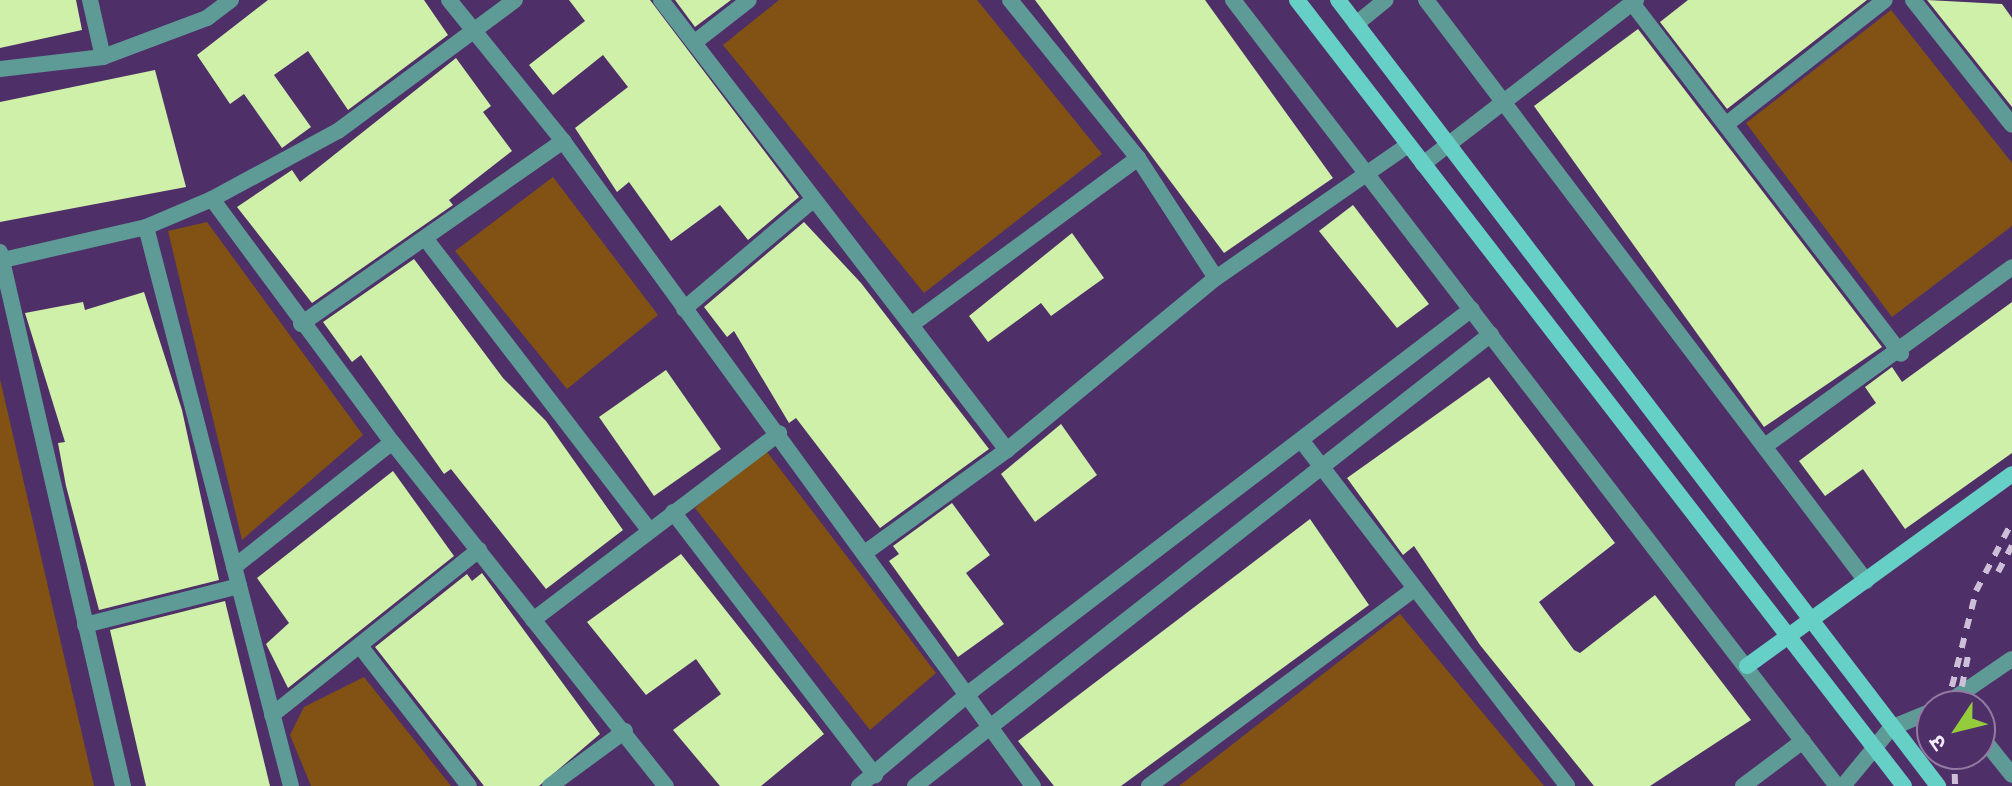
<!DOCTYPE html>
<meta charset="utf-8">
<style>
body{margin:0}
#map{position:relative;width:2012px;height:786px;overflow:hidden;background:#4f2f68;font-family:"Fira Sans Condensed","Noto Sans Devanagari",sans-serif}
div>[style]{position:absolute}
.green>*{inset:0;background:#815214}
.building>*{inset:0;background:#cff0a8}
.street>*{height:16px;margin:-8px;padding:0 8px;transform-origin:8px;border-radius:8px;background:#5e9b96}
.secondary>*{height:16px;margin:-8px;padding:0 8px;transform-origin:8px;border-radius:8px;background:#66cfc6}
.rail>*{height:6px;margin-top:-3px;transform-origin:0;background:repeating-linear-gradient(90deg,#ccbfd7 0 10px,transparent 0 20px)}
span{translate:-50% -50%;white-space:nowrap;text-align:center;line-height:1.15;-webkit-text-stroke:8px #4f2f68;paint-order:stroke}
.north{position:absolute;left:1916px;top:690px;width:80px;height:80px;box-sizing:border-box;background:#4f2f68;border:2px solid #917ba3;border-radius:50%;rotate:235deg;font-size:22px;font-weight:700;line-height:32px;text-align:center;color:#f4edfb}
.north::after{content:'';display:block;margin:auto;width:28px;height:36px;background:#95cc3b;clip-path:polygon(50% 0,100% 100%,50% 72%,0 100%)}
</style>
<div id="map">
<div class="green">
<div style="clip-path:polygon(779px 0,977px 0,1102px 154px,924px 293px,723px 45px)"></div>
<div style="clip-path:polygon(1891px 10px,2012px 163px,2012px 226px,1892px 317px,1746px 123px)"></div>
<div style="clip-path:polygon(553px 177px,658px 315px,567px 389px,455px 251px)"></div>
<div style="clip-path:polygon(207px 222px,363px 435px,242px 540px,168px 231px)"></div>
<div style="clip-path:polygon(0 379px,94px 786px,0 786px)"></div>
<div style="clip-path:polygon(764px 448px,936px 673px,870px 730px,695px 508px)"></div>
<div style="clip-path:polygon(1400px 614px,1544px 786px,1179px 786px)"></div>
<div style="clip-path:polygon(364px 677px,451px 786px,311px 786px,290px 735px,304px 707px)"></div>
</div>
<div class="building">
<div style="clip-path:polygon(0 0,76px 0,82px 30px,0 48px)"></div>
<div style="clip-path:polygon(268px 0,424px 0,448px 35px,348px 110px,308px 51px,274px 75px,311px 127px,282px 148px,244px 94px,230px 104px,197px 55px)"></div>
<div style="clip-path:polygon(569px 0,650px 0,799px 197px,748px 240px,720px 205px,671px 241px,629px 182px,617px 192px,575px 128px,628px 87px,603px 55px,553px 95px,529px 65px,585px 21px)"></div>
<div style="clip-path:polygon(675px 0,731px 0,695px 27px)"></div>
<div style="clip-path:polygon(1035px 0,1205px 0,1333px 178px,1224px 253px)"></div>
<div style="clip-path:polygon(1688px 0,1867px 0,1727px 109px,1660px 22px)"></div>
<div style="clip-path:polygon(1927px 0,2002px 4px,2012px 18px,2012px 107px)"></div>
<div style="clip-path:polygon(1638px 29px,1882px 347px,1764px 427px,1534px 106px)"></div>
<div style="clip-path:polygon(456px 58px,491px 106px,483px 112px,512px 151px,449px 200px,453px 205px,312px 303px,237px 207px,292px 170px,300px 182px)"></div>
<div style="clip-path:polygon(155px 70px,186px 187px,0 222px,0 102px)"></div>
<div style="clip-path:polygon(1353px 205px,1429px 304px,1397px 328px,1319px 231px)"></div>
<div style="clip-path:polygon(804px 222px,861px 283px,989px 449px,880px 528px,796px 418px,789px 423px,734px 331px,727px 337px,704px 307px)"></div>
<div style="clip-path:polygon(1072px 233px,1104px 278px,1051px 316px,1041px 303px,988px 342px,969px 316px)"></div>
<div style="clip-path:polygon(414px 259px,503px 378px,546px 421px,623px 530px,546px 589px,451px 469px,444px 474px,361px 355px,352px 362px,323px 322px)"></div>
<div style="clip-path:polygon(144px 292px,182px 410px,219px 580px,99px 610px,66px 486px,58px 443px,65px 442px,25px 313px,83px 302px,85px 310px)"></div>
<div style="clip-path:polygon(2012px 302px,2012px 453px,1905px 529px,1863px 469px,1825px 496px,1799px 461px,1876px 403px,1865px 387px,1892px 367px,1902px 382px)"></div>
<div style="clip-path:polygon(666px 370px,721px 449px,654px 496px,599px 417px)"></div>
<div style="clip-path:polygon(1489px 377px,1615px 543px,1539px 602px,1574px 650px,1580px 653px,1655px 595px,1751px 720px,1650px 786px,1594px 786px,1480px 645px,1414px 546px,1403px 555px,1347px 478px)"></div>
<div style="clip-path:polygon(1061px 424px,1097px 475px,1035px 522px,1001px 474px)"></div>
<div style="clip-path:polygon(393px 471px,454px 556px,288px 688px,266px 644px,289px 623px,257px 578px)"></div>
<div style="clip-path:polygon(952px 503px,990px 555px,966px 573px,1004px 624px,958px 657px,889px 561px,899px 554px,893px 546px)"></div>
<div style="clip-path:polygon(1310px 519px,1369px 605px,1121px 786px,1054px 786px,1018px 741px)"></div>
<div style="clip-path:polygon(681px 554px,824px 734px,761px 786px,720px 786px,673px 730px,721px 694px,696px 659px,646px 695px,587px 622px)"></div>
<div style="clip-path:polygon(482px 573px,600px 734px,539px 786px,484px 786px,375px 647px,467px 574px,472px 581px)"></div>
<div style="clip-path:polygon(225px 601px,270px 786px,146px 786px,110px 630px)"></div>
</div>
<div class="street">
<div style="left:90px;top:0;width:58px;rotate:77.2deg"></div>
<div style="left:449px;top:0;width:181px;rotate:51deg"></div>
<div style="left:563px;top:141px;width:798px;rotate:53.92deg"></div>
<div style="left:661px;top:0;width:568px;rotate:52.44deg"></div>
<div style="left:1010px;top:0;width:203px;rotate:51deg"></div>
<div style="left:1138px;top:158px;width:143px;rotate:57deg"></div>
<div style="left:1233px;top:0;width:991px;rotate:52.46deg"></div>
<div style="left:1426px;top:0;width:729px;rotate:52.86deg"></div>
<div style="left:1913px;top:0;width:159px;rotate:51.6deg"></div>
<div style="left:1632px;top:3px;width:442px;rotate:52.5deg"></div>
<div style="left:1356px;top:24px;width:38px;rotate:-39deg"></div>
<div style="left:695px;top:42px;width:68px;rotate:-37.9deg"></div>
<div style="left:0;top:69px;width:104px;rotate:-6.6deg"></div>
<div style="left:103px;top:57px;width:111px;rotate:-20.6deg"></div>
<div style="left:207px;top:18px;width:30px;rotate:-37deg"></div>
<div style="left:1728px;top:123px;width:199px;rotate:-38.1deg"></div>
<div style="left:1423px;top:164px;width:269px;rotate:-37.6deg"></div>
<div style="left:212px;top:199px;width:302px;rotate:53.5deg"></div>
<div style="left:392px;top:442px;width:440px;rotate:51.5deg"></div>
<div style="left:146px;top:227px;width:577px;rotate:75.46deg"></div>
<div style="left:425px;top:238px;width:368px;rotate:52.5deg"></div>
<div style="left:0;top:252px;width:548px;rotate:77.03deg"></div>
<div style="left:3px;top:260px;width:147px;rotate:-13deg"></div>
<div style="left:146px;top:227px;width:72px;rotate:-23deg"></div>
<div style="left:212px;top:199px;width:143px;rotate:-28.4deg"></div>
<div style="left:338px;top:131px;width:220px;rotate:-36.5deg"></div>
<div style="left:684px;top:309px;width:169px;rotate:-40.2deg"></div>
<div style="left:915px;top:322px;width:277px;rotate:-36.3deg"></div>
<div style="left:301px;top:324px;width:320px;rotate:-34.9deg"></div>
<div style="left:1301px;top:440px;width:436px;rotate:52.4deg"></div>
<div style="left:1765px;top:446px;width:305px;rotate:-35.9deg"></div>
<div style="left:673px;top:512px;width:332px;rotate:52.5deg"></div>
<div style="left:866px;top:552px;width:174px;rotate:-35.9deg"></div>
<div style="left:1007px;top:450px;width:271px;rotate:-39.5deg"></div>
<div style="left:1216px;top:278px;width:234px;rotate:-34.7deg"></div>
<div style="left:234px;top:567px;width:201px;rotate:-38.3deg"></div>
<div style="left:533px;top:620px;width:309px;rotate:-37.2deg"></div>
<div style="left:85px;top:625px;width:159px;rotate:-14.2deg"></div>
<div style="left:360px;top:646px;width:177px;rotate:52.1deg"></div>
<div style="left:1943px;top:706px;width:83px;rotate:-34.3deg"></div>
<div style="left:272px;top:715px;width:265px;rotate:-38.6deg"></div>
<div style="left:1980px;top:735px;width:51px;rotate:51.3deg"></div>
<div style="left:550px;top:786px;width:93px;rotate:-36.3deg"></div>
<div style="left:859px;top:786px;width:150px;rotate:-40.1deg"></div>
<div style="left:974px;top:689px;width:626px;rotate:-37.35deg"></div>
<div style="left:915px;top:786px;width:732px;rotate:-38.12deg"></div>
<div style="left:1149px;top:786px;width:329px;rotate:-36.6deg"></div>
<div style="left:1743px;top:786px;width:75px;rotate:-36.9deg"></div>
<div style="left:1843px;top:786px;width:75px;rotate:-50.4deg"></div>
<div style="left:1891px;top:728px;width:44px;rotate:-22.5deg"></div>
</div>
<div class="secondary">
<div style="left:1297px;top:0;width:993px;rotate:52.32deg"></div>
<div style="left:1338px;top:0;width:989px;rotate:52.64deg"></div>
<div style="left:1747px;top:666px;width:327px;rotate:-35.9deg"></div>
</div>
<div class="rail">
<div style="left:1998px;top:572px;width:30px;rotate:-62deg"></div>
<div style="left:1947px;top:706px;width:119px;rotate:-75.8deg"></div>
<div style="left:1976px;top:591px;width:78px;rotate:-62.4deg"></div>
<div style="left:1958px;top:706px;width:56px;rotate:-78.7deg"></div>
<div style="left:1954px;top:754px;width:32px;rotate:88deg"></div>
</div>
<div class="north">उ</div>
</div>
